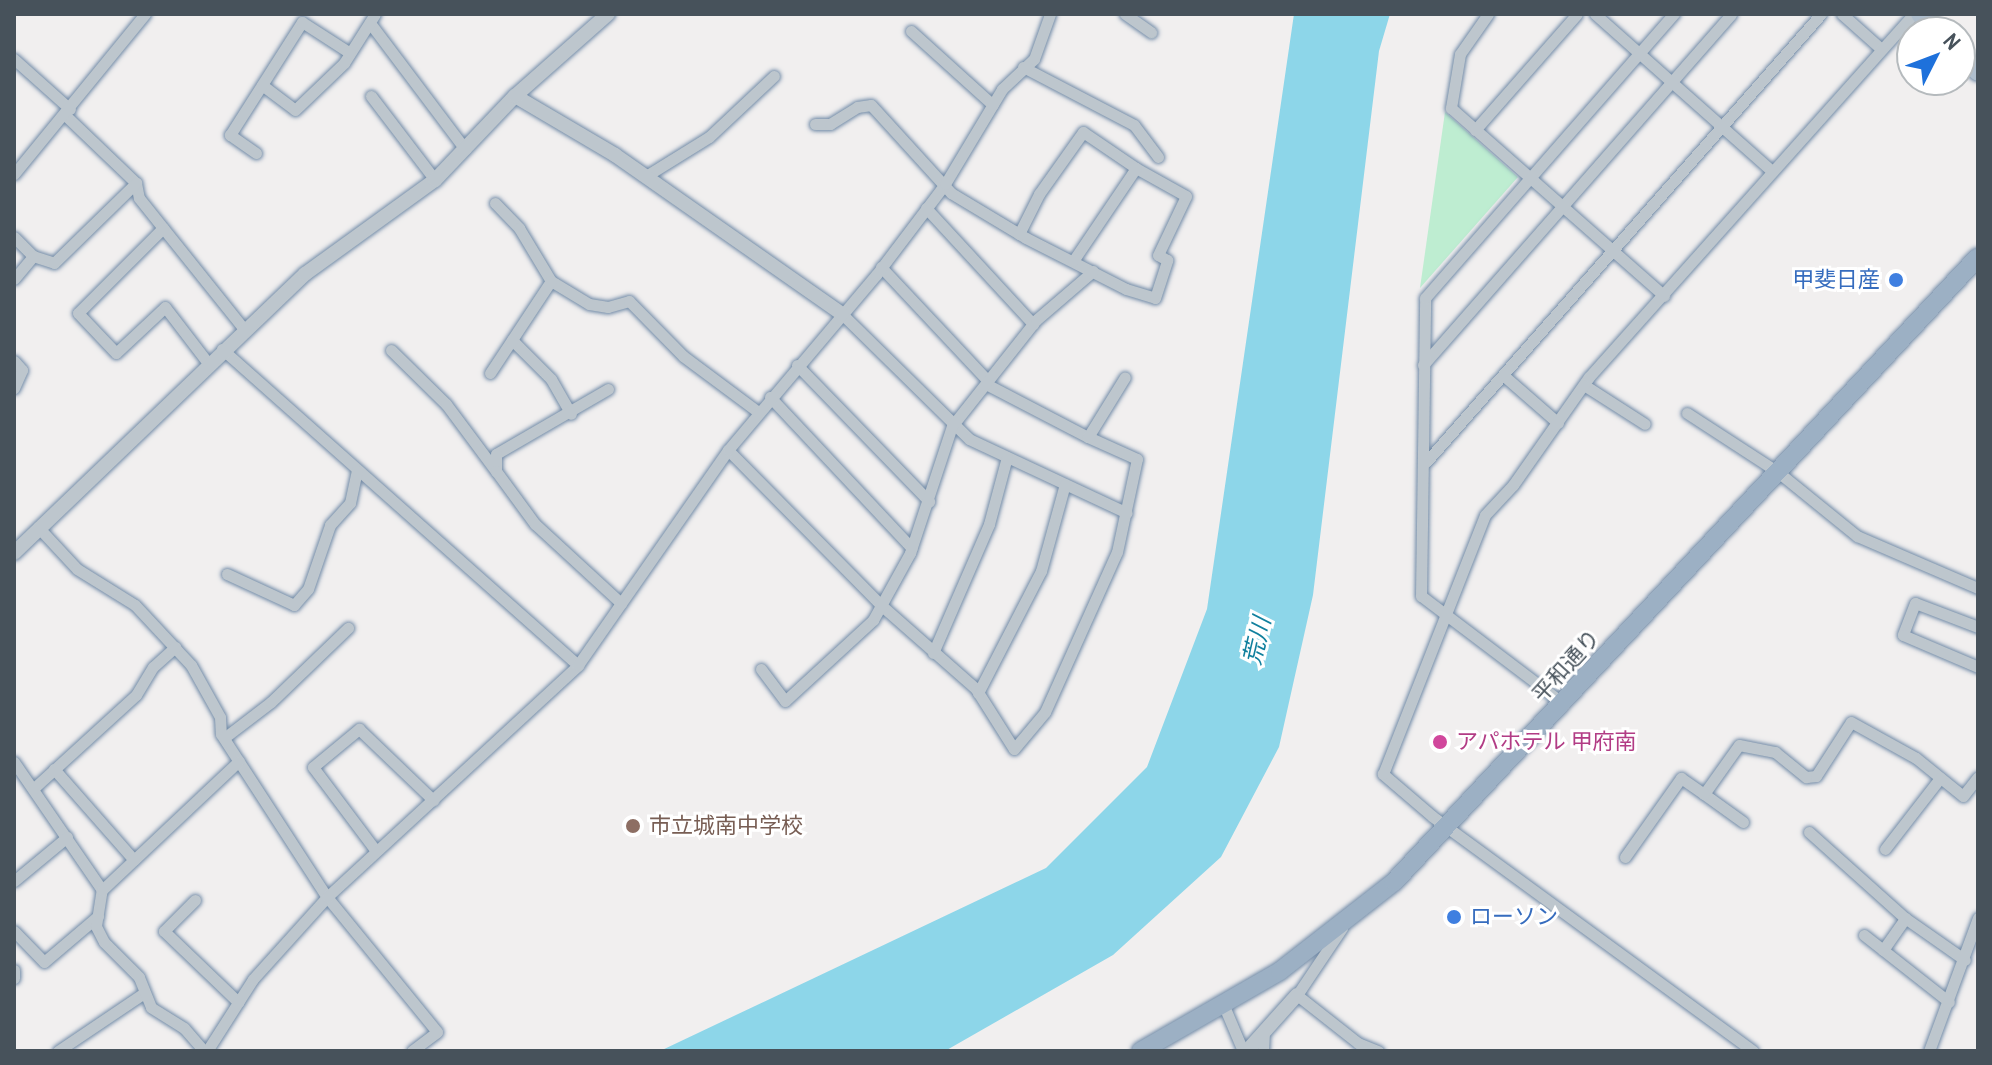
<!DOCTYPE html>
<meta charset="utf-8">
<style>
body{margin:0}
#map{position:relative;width:1992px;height:1065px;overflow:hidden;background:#f1efef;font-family:"Archivo Narrow","Noto Sans JP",sans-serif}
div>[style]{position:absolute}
.green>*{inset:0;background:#beedd1}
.water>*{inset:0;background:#8dd6e9}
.roads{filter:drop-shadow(0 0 2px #738ca8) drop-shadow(0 0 2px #738ca8)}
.minor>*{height:11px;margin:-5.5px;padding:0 5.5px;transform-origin:5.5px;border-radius:5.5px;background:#bdc6cd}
.tertiary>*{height:14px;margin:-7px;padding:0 7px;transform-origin:7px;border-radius:7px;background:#bdc6cd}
.primary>*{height:18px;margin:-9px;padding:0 9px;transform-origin:9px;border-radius:9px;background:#afbecd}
.trunk>*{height:18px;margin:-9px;padding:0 9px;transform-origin:9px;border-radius:9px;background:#9cb0c4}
.dots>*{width:22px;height:22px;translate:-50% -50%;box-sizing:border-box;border:4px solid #fff;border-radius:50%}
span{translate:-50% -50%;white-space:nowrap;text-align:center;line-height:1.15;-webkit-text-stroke:6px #fff;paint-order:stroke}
.shop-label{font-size:22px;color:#366cbe}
.right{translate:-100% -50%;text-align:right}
.left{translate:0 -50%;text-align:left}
.street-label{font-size:22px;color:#47525b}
.hotel-label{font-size:22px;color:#b23c85}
.education-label{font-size:22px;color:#785e54}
.water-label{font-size:24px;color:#11809e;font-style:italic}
.frame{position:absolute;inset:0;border:16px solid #47525b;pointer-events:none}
.north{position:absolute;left:1896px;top:16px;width:80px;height:80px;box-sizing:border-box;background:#fff;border:2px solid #b5babd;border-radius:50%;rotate:48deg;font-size:22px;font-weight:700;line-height:32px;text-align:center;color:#47525b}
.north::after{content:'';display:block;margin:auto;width:28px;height:36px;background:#1e71db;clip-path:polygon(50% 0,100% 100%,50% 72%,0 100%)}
</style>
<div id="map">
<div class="green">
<div style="clip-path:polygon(1445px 112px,1518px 177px,1420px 288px)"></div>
</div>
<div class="water">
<div style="clip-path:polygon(1294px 14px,1390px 14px,1379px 51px,1313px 595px,1279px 747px,1221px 857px,1113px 955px,945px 1051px,660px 1051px,1046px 868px,1147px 767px,1207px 609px)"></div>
</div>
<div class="roads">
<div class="minor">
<div style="left:1125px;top:14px;width:32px;rotate:35deg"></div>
<div style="left:1488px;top:14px;width:49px;rotate:125deg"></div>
<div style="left:1460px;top:54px;width:55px;rotate:99.5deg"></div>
<div style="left:1451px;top:108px;width:284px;rotate:41.4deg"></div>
<div style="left:1595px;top:14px;width:237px;rotate:41.6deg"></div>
<div style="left:1842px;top:14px;width:51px;rotate:41.8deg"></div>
<div style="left:370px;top:23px;width:158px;rotate:53deg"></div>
<div style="left:911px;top:31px;width:110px;rotate:42.1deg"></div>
<div style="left:14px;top:59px;width:75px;rotate:41.8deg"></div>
<div style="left:1023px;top:67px;width:125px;rotate:27.6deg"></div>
<div style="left:1134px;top:125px;width:40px;rotate:53deg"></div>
<div style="left:262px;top:85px;width:41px;rotate:37.1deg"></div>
<div style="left:295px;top:110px;width:68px;rotate:-43.8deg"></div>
<div style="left:344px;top:63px;width:58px;rotate:-57.7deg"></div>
<div style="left:371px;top:96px;width:106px;rotate:52.7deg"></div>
<div style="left:65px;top:115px;width:98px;rotate:43.8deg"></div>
<div style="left:136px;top:183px;width:15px;rotate:79deg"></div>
<div style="left:139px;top:198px;width:168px;rotate:51.3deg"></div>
<div style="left:815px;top:124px;width:15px"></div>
<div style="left:830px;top:124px;width:32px;rotate:-32deg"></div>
<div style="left:857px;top:107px;width:14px;rotate:-8deg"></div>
<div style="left:871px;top:105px;width:119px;rotate:47.7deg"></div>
<div style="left:951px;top:193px;width:87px;rotate:31deg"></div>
<div style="left:1026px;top:238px;width:112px;rotate:27deg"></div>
<div style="left:1126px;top:289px;width:30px;rotate:17deg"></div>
<div style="left:1155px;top:298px;width:40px;rotate:-72deg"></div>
<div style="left:1167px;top:260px;width:10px;rotate:-151deg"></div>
<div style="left:1158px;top:255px;width:65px;rotate:-64.6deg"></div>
<div style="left:1186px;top:196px;width:57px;rotate:-150.8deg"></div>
<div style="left:1475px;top:130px;width:154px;rotate:-48.7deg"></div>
<div style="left:256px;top:153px;width:32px;rotate:-145deg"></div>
<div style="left:230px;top:135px;width:134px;rotate:-57.5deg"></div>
<div style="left:302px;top:22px;width:57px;rotate:32.9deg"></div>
<div style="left:14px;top:174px;width:207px;rotate:-50.7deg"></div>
<div style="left:646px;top:176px;width:74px;rotate:-31.8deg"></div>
<div style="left:709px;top:137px;width:89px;rotate:-43.2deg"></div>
<div style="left:495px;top:203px;width:35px;rotate:46deg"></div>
<div style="left:519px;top:228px;width:62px;rotate:58.9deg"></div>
<div style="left:551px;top:281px;width:44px;rotate:31.2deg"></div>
<div style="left:589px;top:304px;width:19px;rotate:9deg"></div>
<div style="left:608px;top:307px;width:22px;rotate:-16deg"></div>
<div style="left:629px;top:301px;width:77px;rotate:45.5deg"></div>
<div style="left:683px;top:356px;width:94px;rotate:36.7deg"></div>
<div style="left:926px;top:208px;width:158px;rotate:47.3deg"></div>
<div style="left:163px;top:228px;width:120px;rotate:135deg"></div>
<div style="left:78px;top:313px;width:55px;rotate:46.5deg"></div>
<div style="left:116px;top:353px;width:67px;rotate:-43.2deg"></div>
<div style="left:165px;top:307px;width:71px;rotate:52.5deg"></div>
<div style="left:1019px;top:234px;width:45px;rotate:-63.4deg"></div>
<div style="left:1039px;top:194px;width:76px;rotate:-54.6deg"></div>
<div style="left:1083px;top:132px;width:64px;rotate:34.2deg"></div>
<div style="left:1136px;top:168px;width:112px;rotate:124.1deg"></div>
<div style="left:14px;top:237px;width:27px;rotate:45deg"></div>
<div style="left:33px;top:256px;width:22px;rotate:18deg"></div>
<div style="left:54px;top:263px;width:115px;rotate:-44.3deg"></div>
<div style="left:881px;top:267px;width:156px;rotate:46.8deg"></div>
<div style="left:14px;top:279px;width:30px;rotate:-50deg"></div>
<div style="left:842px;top:314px;width:178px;rotate:44.5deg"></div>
<div style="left:969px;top:439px;width:174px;rotate:25.1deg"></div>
<div style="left:512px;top:340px;width:55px;rotate:45deg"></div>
<div style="left:551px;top:379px;width:40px;rotate:60.3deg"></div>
<div style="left:222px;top:349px;width:476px;rotate:41.6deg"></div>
<div style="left:391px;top:350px;width:77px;rotate:44.5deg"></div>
<div style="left:446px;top:404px;width:84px;rotate:53.3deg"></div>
<div style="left:14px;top:361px;width:12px;rotate:48deg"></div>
<div style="left:22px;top:370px;width:20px;rotate:114deg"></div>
<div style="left:797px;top:365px;width:190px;rotate:45.9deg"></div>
<div style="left:1423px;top:365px;width:467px;rotate:-48.7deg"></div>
<div style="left:490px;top:373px;width:110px;rotate:-56.5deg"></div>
<div style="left:1503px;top:375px;width:73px;rotate:41.1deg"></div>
<div style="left:986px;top:384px;width:115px;rotate:27.5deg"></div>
<div style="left:1584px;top:385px;width:72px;rotate:32.6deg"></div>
<div style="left:608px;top:389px;width:129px;rotate:149.9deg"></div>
<div style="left:496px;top:454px;width:17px;rotate:90deg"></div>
<div style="left:496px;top:471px;width:66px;rotate:53.7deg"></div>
<div style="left:535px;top:524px;width:117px;rotate:42.6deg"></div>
<div style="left:770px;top:397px;width:207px;rotate:46.8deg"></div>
<div style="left:1687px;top:413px;width:108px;rotate:33deg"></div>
<div style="left:1778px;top:472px;width:102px;rotate:39deg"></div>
<div style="left:1857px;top:536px;width:132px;rotate:23.3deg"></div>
<div style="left:728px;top:450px;width:219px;rotate:45.4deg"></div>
<div style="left:882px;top:606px;width:125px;rotate:41.4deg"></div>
<div style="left:976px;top:689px;width:71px;rotate:57.7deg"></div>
<div style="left:1014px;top:749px;width:48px;rotate:-50deg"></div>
<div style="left:1045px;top:712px;width:175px;rotate:-65.8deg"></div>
<div style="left:1117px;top:552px;width:95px;rotate:-77.9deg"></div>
<div style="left:1137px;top:459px;width:54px;rotate:-155.8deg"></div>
<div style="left:1088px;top:437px;width:70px;rotate:-58.3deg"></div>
<div style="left:1426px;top:462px;width:597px;rotate:-48.6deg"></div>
<div style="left:38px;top:527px;width:57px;rotate:47.1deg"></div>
<div style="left:77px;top:569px;width:68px;rotate:31.8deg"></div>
<div style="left:135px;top:605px;width:82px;rotate:47deg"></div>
<div style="left:191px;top:665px;width:60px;rotate:60.9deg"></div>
<div style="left:220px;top:717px;width:17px;rotate:87deg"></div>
<div style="left:221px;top:734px;width:194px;rotate:57deg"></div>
<div style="left:327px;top:897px;width:174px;rotate:50.8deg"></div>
<div style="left:437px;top:1032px;width:31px;rotate:143deg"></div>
<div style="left:227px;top:574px;width:74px;rotate:24.8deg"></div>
<div style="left:294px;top:605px;width:21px;rotate:-49deg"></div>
<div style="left:308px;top:589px;width:68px;rotate:-71deg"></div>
<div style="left:330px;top:525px;width:30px;rotate:-48deg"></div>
<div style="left:350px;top:503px;width:33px;rotate:-78deg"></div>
<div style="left:1978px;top:627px;width:67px;rotate:-159.1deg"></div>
<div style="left:1915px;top:603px;width:34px;rotate:111deg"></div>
<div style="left:1903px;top:635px;width:82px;rotate:23.1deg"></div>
<div style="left:933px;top:653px;width:141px;rotate:-66.5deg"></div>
<div style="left:989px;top:524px;width:69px;rotate:-75deg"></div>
<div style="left:761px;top:669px;width:40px;rotate:53deg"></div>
<div style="left:785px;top:701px;width:120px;rotate:-42.6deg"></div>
<div style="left:873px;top:620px;width:77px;rotate:-61.1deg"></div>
<div style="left:910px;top:553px;width:134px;rotate:-71.7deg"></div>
<div style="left:952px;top:426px;width:135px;rotate:-51.6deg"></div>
<div style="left:1036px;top:320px;width:75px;rotate:-40.7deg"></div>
<div style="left:978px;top:693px;width:137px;rotate:-62.7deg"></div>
<div style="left:1041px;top:571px;width:90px;rotate:-74.6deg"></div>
<div style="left:1564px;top:704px;width:179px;rotate:-142.9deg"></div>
<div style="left:1421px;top:596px;width:298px;rotate:-89.2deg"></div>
<div style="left:1425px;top:298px;width:378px;rotate:-48.8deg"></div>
<div style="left:224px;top:738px;width:59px;rotate:-37.5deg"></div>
<div style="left:271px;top:702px;width:107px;rotate:-43.9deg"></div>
<div style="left:14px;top:762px;width:155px;rotate:55.5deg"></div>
<div style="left:54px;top:769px;width:121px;rotate:48.7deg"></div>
<div style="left:34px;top:788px;width:138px;rotate:-42.4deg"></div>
<div style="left:136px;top:695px;width:33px;rotate:-59deg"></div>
<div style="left:153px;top:667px;width:30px;rotate:-42deg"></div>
<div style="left:1743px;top:822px;width:48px;rotate:-144.3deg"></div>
<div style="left:1704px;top:794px;width:60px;rotate:-54.5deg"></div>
<div style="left:1739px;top:745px;width:37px;rotate:11deg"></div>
<div style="left:1775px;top:752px;width:40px;rotate:39deg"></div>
<div style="left:1806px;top:777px;width:10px;rotate:-6deg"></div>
<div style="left:1816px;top:776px;width:64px;rotate:-57.1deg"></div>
<div style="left:1851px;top:722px;width:74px;rotate:29deg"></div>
<div style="left:1916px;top:758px;width:60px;rotate:39deg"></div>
<div style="left:1963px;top:796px;width:24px;rotate:-52deg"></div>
<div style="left:1809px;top:832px;width:129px;rotate:41.9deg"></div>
<div style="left:1905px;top:918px;width:73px;rotate:35deg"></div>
<div style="left:1885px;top:849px;width:90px;rotate:-52.2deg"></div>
<div style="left:376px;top:851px;width:105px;rotate:-126.9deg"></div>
<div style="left:313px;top:767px;width:60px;rotate:-39.6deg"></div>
<div style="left:359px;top:729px;width:103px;rotate:43.8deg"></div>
<div style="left:1625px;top:857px;width:97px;rotate:-54.7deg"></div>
<div style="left:1681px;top:778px;width:28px;rotate:35deg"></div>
<div style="left:14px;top:881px;width:69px;rotate:-39.7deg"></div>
<div style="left:195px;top:900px;width:44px;rotate:135deg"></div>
<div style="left:164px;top:931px;width:103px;rotate:43.8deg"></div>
<div style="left:1342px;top:928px;width:81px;rotate:123.9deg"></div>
<div style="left:1297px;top:995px;width:78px;rotate:38.2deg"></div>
<div style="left:1358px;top:1043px;width:22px;rotate:22deg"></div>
<div style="left:14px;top:931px;width:43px;rotate:45.9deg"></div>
<div style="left:44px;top:962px;width:71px;rotate:-40.4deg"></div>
<div style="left:1864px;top:935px;width:108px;rotate:38.2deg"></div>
<div style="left:1883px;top:950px;width:39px;rotate:-55deg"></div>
<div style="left:14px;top:970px;width:8px;rotate:90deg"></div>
<div style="left:1224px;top:1006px;width:49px;rotate:67.1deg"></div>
<div style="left:58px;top:1051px;width:104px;rotate:-34deg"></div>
<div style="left:204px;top:1051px;width:30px;rotate:-131deg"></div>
<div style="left:184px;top:1028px;width:39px;rotate:-148deg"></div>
<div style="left:151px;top:1007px;width:32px;rotate:-112deg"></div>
<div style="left:139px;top:977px;width:49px;rotate:-135deg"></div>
<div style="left:104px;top:942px;width:18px;rotate:-117deg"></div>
<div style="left:96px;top:926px;width:36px;rotate:-81deg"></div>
<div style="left:102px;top:890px;width:188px;rotate:-43.3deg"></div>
<div style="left:207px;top:1051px;width:85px;rotate:-57.4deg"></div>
<div style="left:253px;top:979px;width:110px;rotate:-47.9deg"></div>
<div style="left:327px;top:897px;width:342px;rotate:-42.7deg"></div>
<div style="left:578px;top:665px;width:262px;rotate:-55.1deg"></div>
<div style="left:728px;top:450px;width:229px;rotate:-49.8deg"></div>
<div style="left:876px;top:275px;width:114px;rotate:-52.8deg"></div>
<div style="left:945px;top:184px;width:111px;rotate:-59deg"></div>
<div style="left:1002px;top:89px;width:44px;rotate:-43.2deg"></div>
<div style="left:1034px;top:59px;width:48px;rotate:-70.4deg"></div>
<div style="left:1263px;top:1051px;width:20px;rotate:-87deg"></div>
<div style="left:1753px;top:1051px;width:398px;rotate:-143.8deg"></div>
<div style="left:1432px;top:816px;width:65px;rotate:-139.4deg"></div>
<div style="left:1383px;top:774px;width:278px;rotate:-68.5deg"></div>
<div style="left:1485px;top:515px;width:41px;rotate:-47deg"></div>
<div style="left:1513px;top:485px;width:132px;rotate:-54.9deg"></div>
<div style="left:1589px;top:377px;width:487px;rotate:-48.2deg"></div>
<div style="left:1929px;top:1051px;width:142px;rotate:-69.8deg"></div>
</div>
<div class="tertiary">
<div style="left:515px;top:96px;width:116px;rotate:30.5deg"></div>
<div style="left:615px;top:155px;width:277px;rotate:35deg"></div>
<div style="left:14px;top:553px;width:403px;rotate:-43.8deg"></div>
<div style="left:305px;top:274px;width:160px;rotate:-35.9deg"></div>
<div style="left:435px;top:180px;width:116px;rotate:-46.4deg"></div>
<div style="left:515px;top:96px;width:124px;rotate:-41.4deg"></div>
<div style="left:1247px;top:1051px;width:75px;rotate:-48.2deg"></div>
</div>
<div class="primary">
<div style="left:1920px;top:14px;width:25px;rotate:45deg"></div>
<div style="left:1960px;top:54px;width:25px;rotate:45deg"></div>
</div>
<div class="trunk">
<div style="left:1141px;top:1051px;width:160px;rotate:-29.9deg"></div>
<div style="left:1280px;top:971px;width:145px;rotate:-38deg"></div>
<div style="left:1394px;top:882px;width:855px;rotate:-46.94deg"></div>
</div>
</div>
<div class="dots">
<div style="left:1896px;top:280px;background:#3f7fe0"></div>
<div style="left:1440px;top:742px;background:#d1479c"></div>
<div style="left:633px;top:826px;background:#8d6e63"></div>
<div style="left:1454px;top:917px;background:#3f7fe0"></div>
</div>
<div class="shop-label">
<span class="right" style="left:1880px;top:280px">甲斐日産</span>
<span class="left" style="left:1470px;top:917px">ローソン</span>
</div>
<div class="street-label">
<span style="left:1566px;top:666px;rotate:-48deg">平和通り</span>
</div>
<div class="hotel-label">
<span class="left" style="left:1456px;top:742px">アパホテル 甲府南</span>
</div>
<div class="education-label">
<span class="left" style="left:649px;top:826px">市立城南中学校</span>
</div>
<div class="water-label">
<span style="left:1257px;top:641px;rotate:-77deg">荒川</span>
</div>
<div class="frame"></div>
<div class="north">N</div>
</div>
